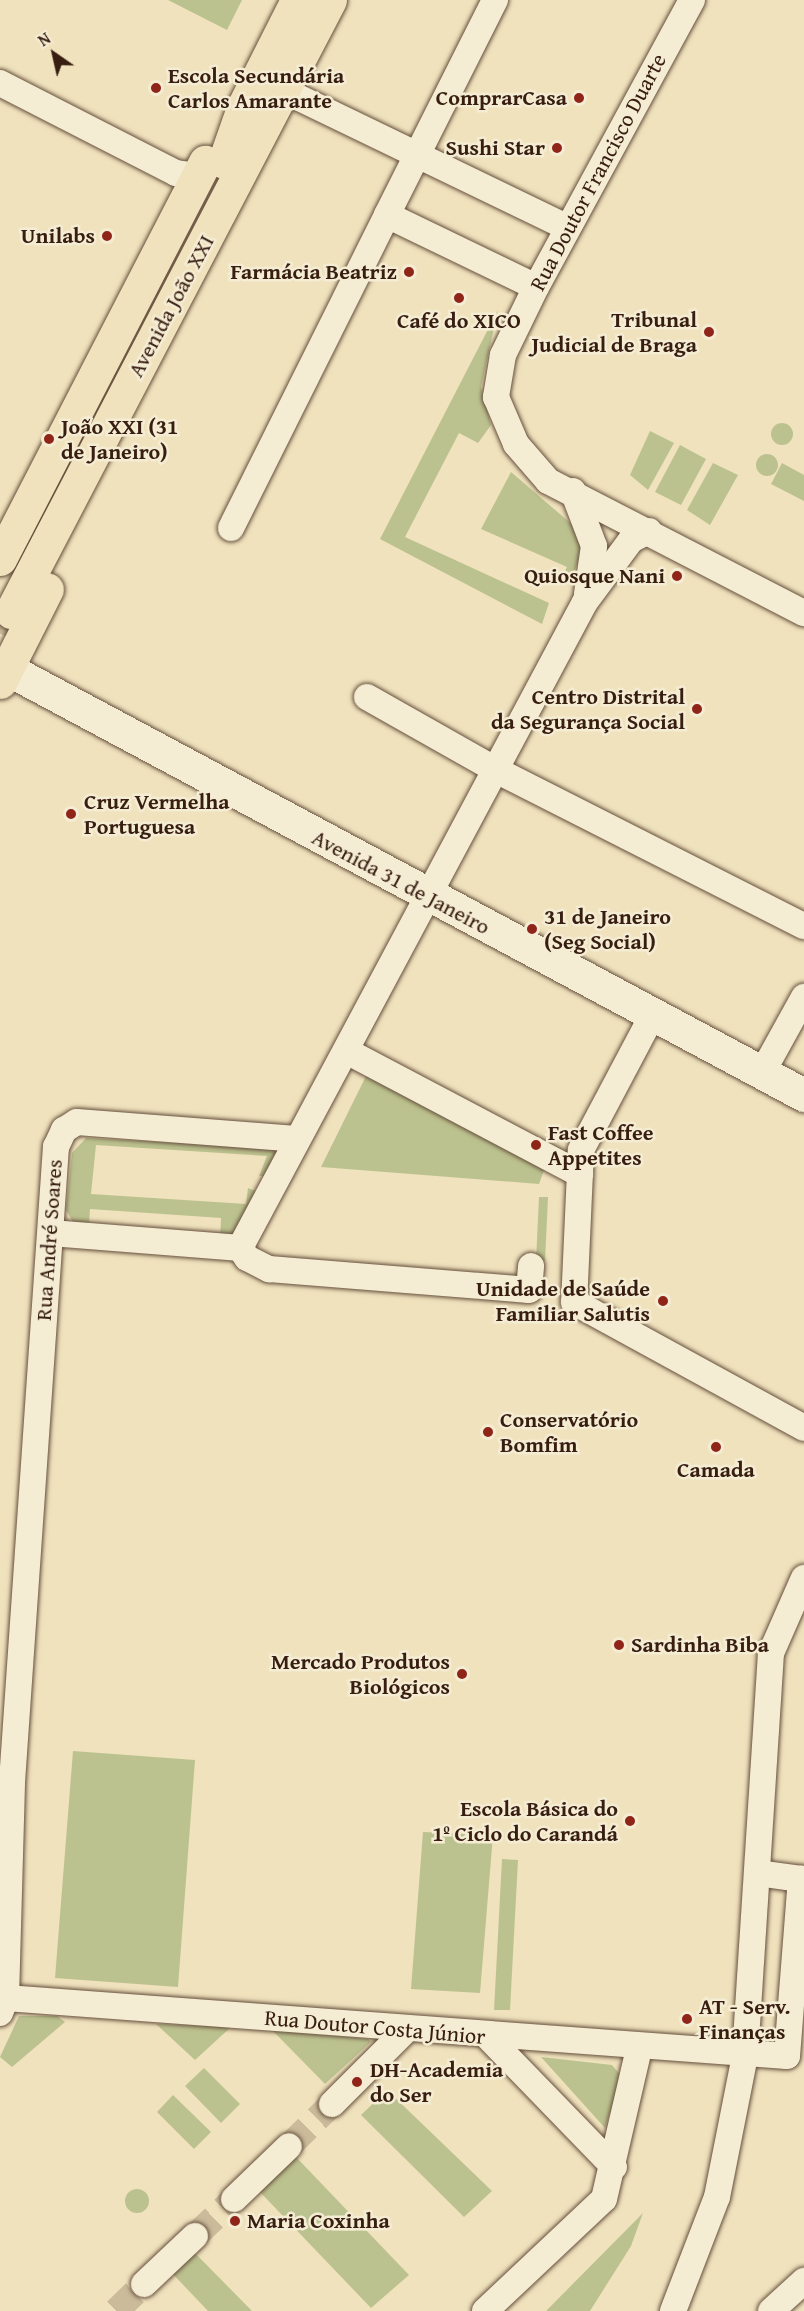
<!DOCTYPE html>
<meta charset="utf-8">
<style>
body{margin:0}
#map{position:relative;width:804px;height:2311px;overflow:hidden;background:#f0e2bd;font-family:"Gentium Book Plus",serif}
div>[style]{position:absolute}
.green>*{inset:0;background:#bcc28f}
.round{border-radius:50%}
.minor-tunnel>*{height:26px;margin-top:-13px;transform-origin:0;background:repeating-linear-gradient(90deg,#cbbb9b 0 26px,transparent 0 39px)}
.primary-tunnel>*{height:33px;margin-top:-16.5px;transform-origin:0;background:repeating-linear-gradient(90deg,#cbbb9b 0 33px,transparent 0 49px)}
.roads{filter:drop-shadow(0 0 2px #654f3c) drop-shadow(0 0 2px #654f3c)}
.minor>*{height:26px;margin:-13px;padding:0 13px;transform-origin:13px;border-radius:13px;background:#f5ecd4}
.secondary>*{height:33px;margin:-16.5px;padding:0 16.5px;transform-origin:16.5px;border-radius:16.5px;background:#f5ecd4}
.primary>*{height:33px;margin:-16.5px;padding:0 16.5px;transform-origin:16.5px;border-radius:16.5px;background:#f0e2bd}
.dots>*{width:16px;height:16px;translate:-50% -50%;box-sizing:border-box;border:3px solid #f5ecd4;border-radius:50%}
span{translate:-50% -50%;white-space:nowrap;text-align:center;line-height:1.15;-webkit-text-stroke:5px #f5ecd4;paint-order:stroke}
.poi-label{font-size:22px;color:#371e11;font-weight:700}
.left{translate:0 -50%;text-align:left}
.right{translate:-100% -50%;text-align:right}
.street-label{font-size:22px;color:#371e11}
.north{position:absolute;left:24px;top:24px;width:60px;height:60px;-webkit-text-stroke:4px #f5ecd4;paint-order:stroke;rotate:326deg;font-size:16px;font-weight:700;line-height:24px;text-align:center;color:#371e11}
.north::after{content:'';display:block;margin:auto;width:21px;height:27px;background:#371e11;clip-path:polygon(50% 0,100% 100%,50% 72%,0 100%)}
</style>
<div id="map">
<div class="green">
<div style="clip-path:polygon(168px 0,242px 0,227px 30px)"></div>
<div style="clip-path:polygon(498px 310px,481px 387px,491px 425px,478px 443px,459px 433px,405px 537px,549px 603px,542px 624px,380px 539px)"></div>
<div class="round" style="left:771px;top:423px;width:22px;height:22px"></div>
<div style="clip-path:polygon(650px 431px,674px 443px,648px 490px,630px 475px)"></div>
<div style="clip-path:polygon(680px 445px,706px 459px,681px 505px,655px 492px)"></div>
<div class="round" style="left:756px;top:454px;width:22px;height:22px"></div>
<div style="clip-path:polygon(713px 463px,738px 475px,710px 525px,687px 510px)"></div>
<div style="clip-path:polygon(782px 463px,804px 475px,804px 501px,771px 484px)"></div>
<div style="clip-path:polygon(511px 472px,575px 527px,582px 552px,571px 579px,563px 575px,567px 567px,481px 529px)"></div>
<div style="clip-path:polygon(369px 1070px,546px 1165px,539px 1184px,321px 1167px)"></div>
<div style="clip-path:polygon(86px 1138px,272px 1148px,278px 1150px,269px 1176px,259px 1176px,267px 1156px,96px 1145px,91px 1194px,246px 1204px,248px 1188px,260px 1193px,241px 1237px,220px 1242px,221px 1218px,90px 1209px,89px 1226px,76px 1227px,66px 1210px,72px 1153px)"></div>
<div style="clip-path:polygon(539px 1197px,548px 1197px,545px 1261px,536px 1261px)"></div>
<div style="clip-path:polygon(73px 1751px,195px 1760px,178px 1987px,55px 1978px)"></div>
<div style="clip-path:polygon(423px 1832px,493px 1835px,480px 1993px,411px 1989px)"></div>
<div style="clip-path:polygon(502px 1859px,518px 1860px,510px 2010px,494px 2010px)"></div>
<div style="clip-path:polygon(19px 2016px,57px 2016px,65px 2022px,12px 2067px,0 2057px)"></div>
<div style="clip-path:polygon(156px 2024px,231px 2027px,195px 2060px)"></div>
<div style="clip-path:polygon(272px 2030px,368px 2039px,371px 2042px,325px 2084px)"></div>
<div style="clip-path:polygon(541px 2057px,612px 2065px,622px 2077px,605px 2128px)"></div>
<div style="clip-path:polygon(204px 2068px,240px 2104px,221px 2123px,185px 2086px)"></div>
<div style="clip-path:polygon(387px 2090px,492px 2191px,464px 2217px,361px 2115px)"></div>
<div style="clip-path:polygon(173px 2095px,211px 2132px,194px 2149px,157px 2112px)"></div>
<div style="clip-path:polygon(296px 2157px,409px 2275px,371px 2308px,260px 2192px)"></div>
<div class="round" style="left:125px;top:2189px;width:24px;height:24px"></div>
<div style="clip-path:polygon(643px 2213px,631px 2246px,590px 2311px,546px 2311px)"></div>
<div style="clip-path:polygon(192px 2250px,252px 2311px,208px 2311px,170px 2271px)"></div>
</div>
<div class="minor-tunnel">
<div style="left:289px;top:2146px;width:60px;rotate:-44.3deg"></div>
<div style="left:195px;top:2236px;width:54px;rotate:-43.5deg"></div>
<div style="left:116px;top:2311px;width:39px;rotate:-44deg"></div>
</div>
<div class="primary-tunnel">
<div style="left:0;top:633px;width:24px;rotate:-62deg"></div>
</div>
<div class="roads">
<div class="minor">
<div style="left:495px;top:0;width:241px;rotate:116.7deg"></div>
<div style="left:387px;top:215px;width:165px;rotate:25.8deg"></div>
<div style="left:692px;top:0;width:327px;rotate:118.5deg"></div>
<div style="left:536px;top:287px;width:76px;rotate:115.9deg"></div>
<div style="left:503px;top:355px;width:43px;rotate:99.5deg"></div>
<div style="left:496px;top:397px;width:51px;rotate:66.9deg"></div>
<div style="left:516px;top:444px;width:49px;rotate:49.1deg"></div>
<div style="left:548px;top:481px;width:288px;rotate:27.3deg"></div>
<div style="left:0;top:83px;width:198px;rotate:27.1deg"></div>
<div style="left:176px;top:173px;width:21px;rotate:8deg"></div>
<div style="left:285px;top:91px;width:314px;rotate:25.8deg"></div>
<div style="left:573px;top:491px;width:59px;rotate:69.1deg"></div>
<div style="left:594px;top:546px;width:49px;rotate:98.3deg"></div>
<div style="left:231px;top:528px;width:350px;rotate:-63.5deg"></div>
<div style="left:367px;top:697px;width:148px;rotate:29.5deg"></div>
<div style="left:496px;top:770px;width:345px;rotate:26.9deg"></div>
<div style="left:652px;top:1016px;width:152px;rotate:117.9deg"></div>
<div style="left:581px;top:1150px;width:152px;rotate:92.6deg"></div>
<div style="left:574px;top:1302px;width:262px;rotate:28.7deg"></div>
<div style="left:358px;top:1057px;width:251px;rotate:27.8deg"></div>
<div style="left:762px;top:1073px;width:87px;rotate:-61.1deg"></div>
<div style="left:51px;top:1233px;width:190px;rotate:4.5deg"></div>
<div style="left:240px;top:1248px;width:732px;rotate:-61.9deg"></div>
<div style="left:585px;top:602px;width:77px;rotate:-53.4deg"></div>
<div style="left:631px;top:540px;width:20px;rotate:-27deg"></div>
<div style="left:240px;top:1248px;width:12px;rotate:55deg"></div>
<div style="left:247px;top:1258px;width:25px;rotate:27deg"></div>
<div style="left:269px;top:1269px;width:261px;rotate:4.6deg"></div>
<div style="left:529px;top:1290px;width:24px;rotate:-85deg"></div>
<div style="left:6px;top:1998px;width:783px;rotate:4.25deg"></div>
<div style="left:787px;top:2056px;width:178px;rotate:-85.5deg"></div>
<div style="left:801px;top:1879px;width:43px;rotate:-172.1deg"></div>
<div style="left:0;top:2013px;width:16px;rotate:-68deg"></div>
<div style="left:6px;top:1998px;width:216px;rotate:-88.4deg"></div>
<div style="left:12px;top:1782px;width:637px;rotate:-86.04deg"></div>
<div style="left:56px;top:1147px;width:19px;rotate:-65deg"></div>
<div style="left:64px;top:1130px;width:15px;rotate:-32deg"></div>
<div style="left:77px;top:1122px;width:220px;rotate:4.4deg"></div>
<div style="left:488px;top:2037px;width:181px;rotate:45.9deg"></div>
<div style="left:332px;top:2104px;width:106px;rotate:-45deg"></div>
<div style="left:234px;top:2199px;width:76px;rotate:-43.9deg"></div>
<div style="left:144px;top:2284px;width:70px;rotate:-43.3deg"></div>
<div style="left:485px;top:2311px;width:163px;rotate:-43.3deg"></div>
<div style="left:604px;top:2199px;width:155px;rotate:-76.9deg"></div>
<div style="left:673px;top:2311px;width:122px;rotate:-68.9deg"></div>
<div style="left:717px;top:2197px;width:145px;rotate:-78.8deg"></div>
<div style="left:745px;top:2055px;width:403px;rotate:-86.3deg"></div>
<div style="left:771px;top:1653px;width:82px;rotate:-66.3deg"></div>
<div style="left:771px;top:2311px;width:45px;rotate:-42.3deg"></div>
</div>
<div class="secondary">
<div style="left:0;top:665px;width:912px;rotate:28.14deg"></div>
</div>
<div class="primary">
<div style="left:224px;top:162px;width:60px;rotate:-70.7deg"></div>
<div style="left:244px;top:105px;width:118px;rotate:-63.2deg"></div>
<div style="left:0;top:559px;width:447px;rotate:-62.7deg"></div>
<div style="left:11px;top:612px;width:690px;rotate:-62.47deg"></div>
<div style="left:0;top:682px;width:104px;rotate:-63.2deg"></div>
</div>
</div>
<div class="dots">
<div style="left:156px;top:88px;background:#8f2418"></div>
<div style="left:579px;top:98px;background:#8f2418"></div>
<div style="left:557px;top:148px;background:#8f2418"></div>
<div style="left:107px;top:236px;background:#8f2418"></div>
<div style="left:409px;top:272px;background:#8f2418"></div>
<div style="left:459px;top:298px;background:#8f2418"></div>
<div style="left:709px;top:332px;background:#8f2418"></div>
<div style="left:49px;top:439px;background:#8f2418"></div>
<div style="left:677px;top:576px;background:#8f2418"></div>
<div style="left:697px;top:709px;background:#8f2418"></div>
<div style="left:71px;top:814px;background:#8f2418"></div>
<div style="left:532px;top:929px;background:#8f2418"></div>
<div style="left:536px;top:1145px;background:#8f2418"></div>
<div style="left:663px;top:1301px;background:#8f2418"></div>
<div style="left:488px;top:1432px;background:#8f2418"></div>
<div style="left:716px;top:1447px;background:#8f2418"></div>
<div style="left:619px;top:1645px;background:#8f2418"></div>
<div style="left:462px;top:1674px;background:#8f2418"></div>
<div style="left:630px;top:1821px;background:#8f2418"></div>
<div style="left:687px;top:2019px;background:#8f2418"></div>
<div style="left:357px;top:2082px;background:#8f2418"></div>
<div style="left:235px;top:2221px;background:#8f2418"></div>
</div>
<div class="poi-label">
<span class="left" style="left:168px;top:88px">Escola Secundária<br>Carlos Amarante</span>
<span class="right" style="left:567px;top:98px">ComprarCasa</span>
<span class="right" style="left:545px;top:148px">Sushi Star</span>
<span class="right" style="left:95px;top:236px">Unilabs</span>
<span class="right" style="left:397px;top:272px">Farmácia Beatriz</span>
<span class="right" style="left:697px;top:332px">Tribunal<br>Judicial de Braga</span>
<span style="left:459px;top:321px">Café do XICO</span>
<span class="left" style="left:61px;top:439px">João XXI (31<br>de Janeiro)</span>
<span class="right" style="left:665px;top:576px">Quiosque Nani</span>
<span class="right" style="left:685px;top:709px">Centro Distrital<br>da Segurança Social</span>
<span class="left" style="left:84px;top:814px">Cruz Vermelha<br>Portuguesa</span>
<span class="left" style="left:544px;top:929px">31 de Janeiro<br>(Seg Social)</span>
<span class="left" style="left:548px;top:1145px">Fast Coffee<br>Appetites</span>
<span class="right" style="left:650px;top:1301px">Unidade de Saúde<br>Familiar Salutis</span>
<span class="left" style="left:500px;top:1432px">Conservatório<br>Bomfim</span>
<span style="left:716px;top:1470px">Camada</span>
<span class="left" style="left:631px;top:1645px">Sardinha Biba</span>
<span class="right" style="left:450px;top:1674px">Mercado Produtos<br>Biológicos</span>
<span class="right" style="left:618px;top:1821px">Escola Básica do<br>1º Ciclo do Carandá</span>
<span class="left" style="left:699px;top:2019px">AT - Serv.<br>Finanças</span>
<span class="left" style="left:370px;top:2082px">DH-Academia<br>do Ser</span>
<span class="left" style="left:247px;top:2221px">Maria Coxinha</span>
</div>
<div class="street-label">
<span style="left:598px;top:172px;rotate:-62deg">Rua Doutor Francisco Duarte</span>
<span style="left:171px;top:306px;rotate:-62deg">Avenida João XXI</span>
<span style="left:401px;top:882px;rotate:28deg">Avenida 31 de Janeiro</span>
<span style="left:49px;top:1240px;rotate:-86deg">Rua André Soares</span>
<span style="left:375px;top:2027px;rotate:5deg">Rua Doutor Costa Júnior</span>
</div>
<div class="north">N</div>
</div>
